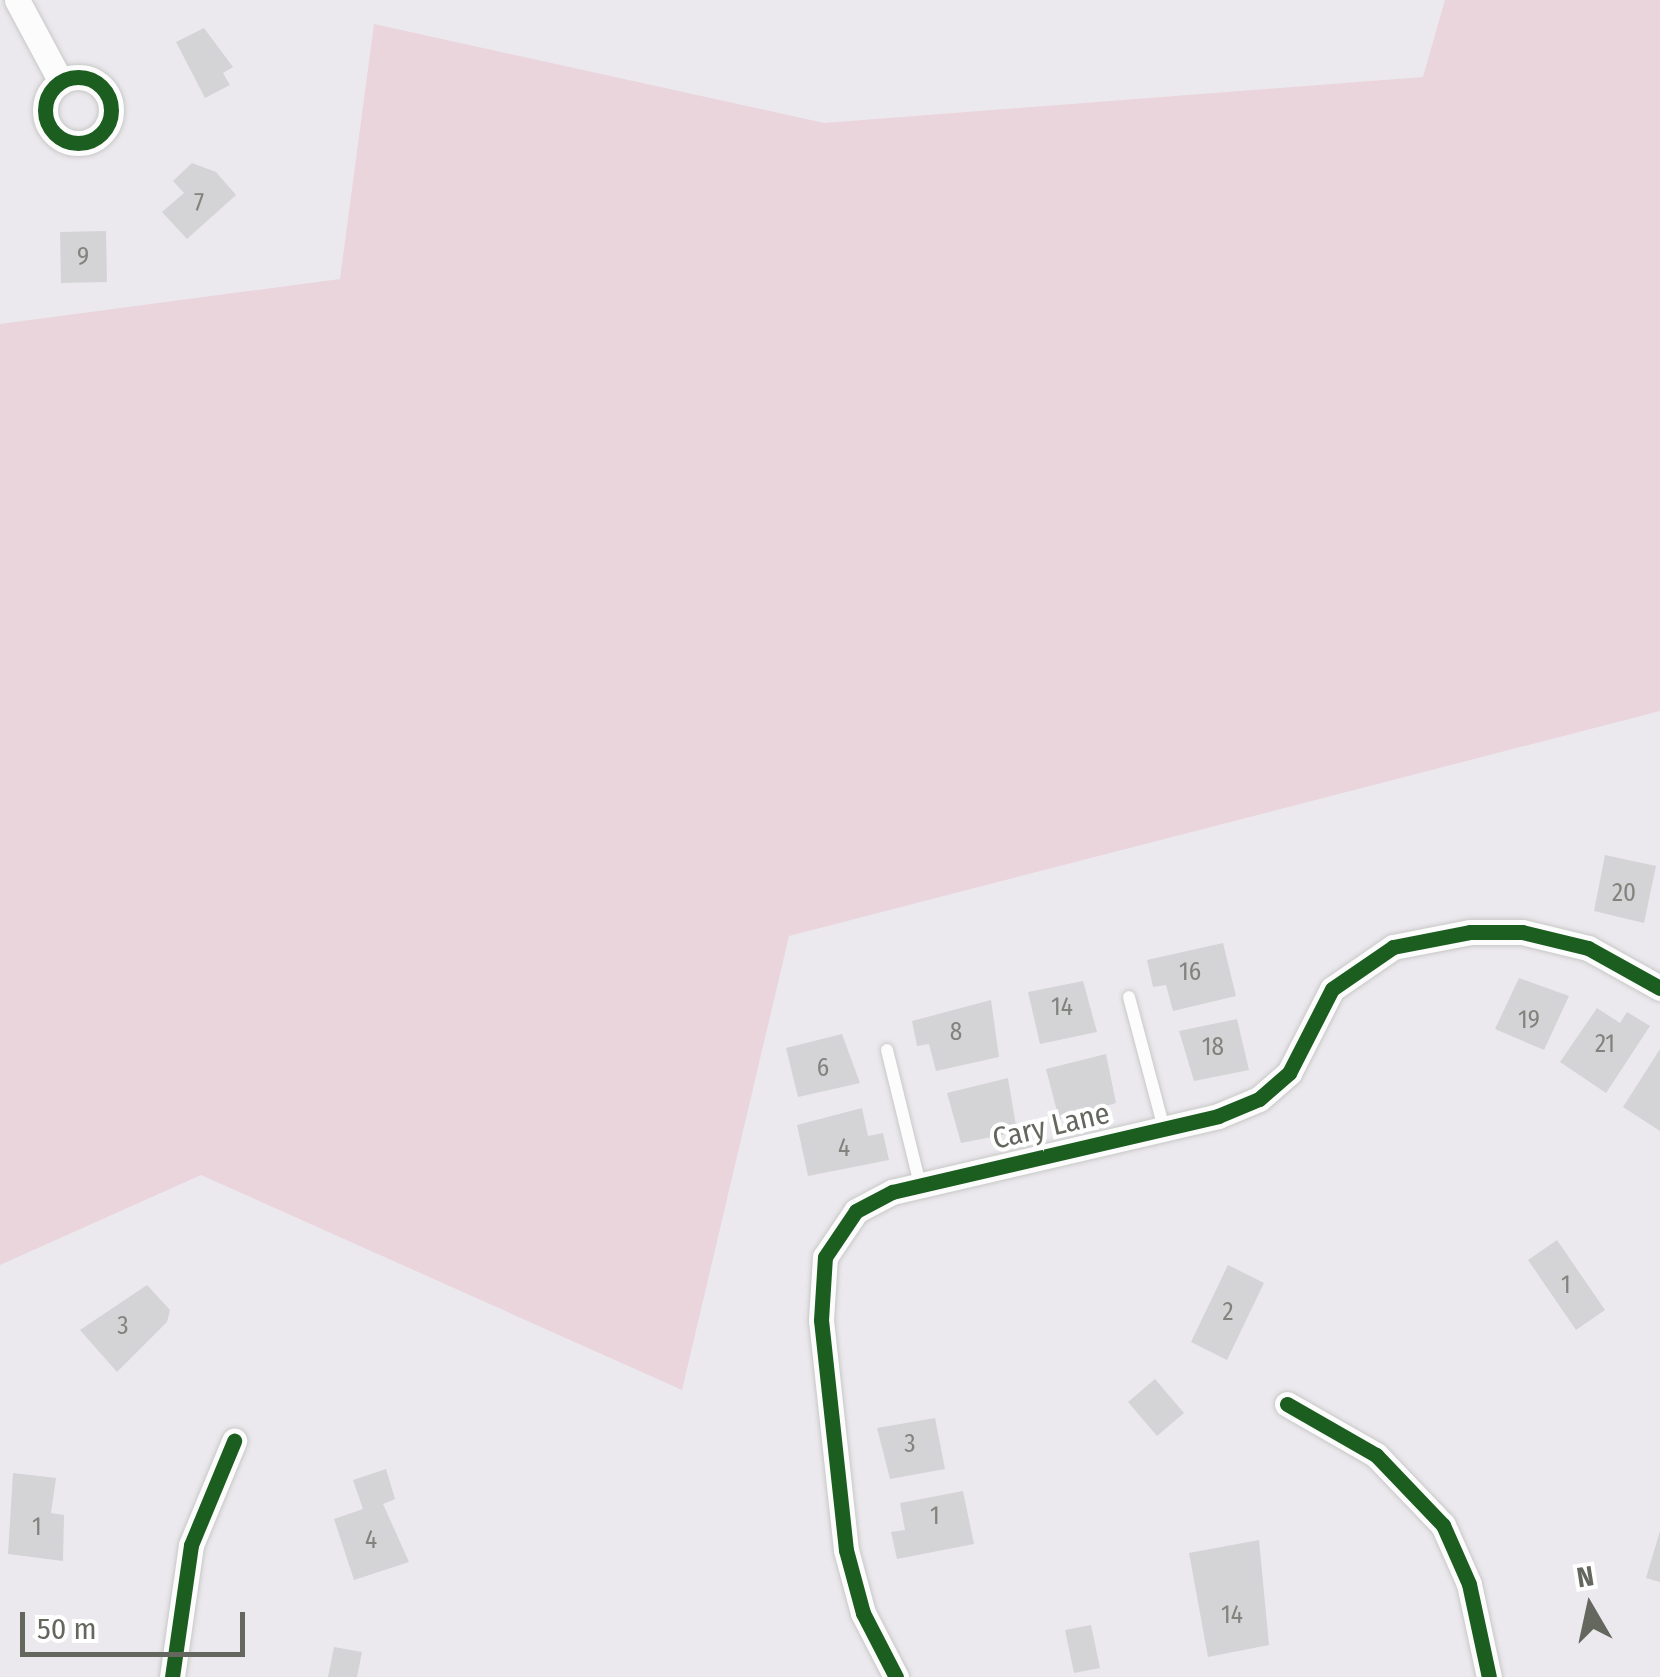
<!DOCTYPE html>
<style>
body{margin:0}
#map{position:relative;width:1660px;height:1677px;overflow:hidden;background:#ece9ee;font-family:"Fira Sans Condensed",sans-serif}
div>[style]{position:absolute}
.green>*{inset:0;background:#e9d5db}
.building>*{inset:0;background:#d4d3d6}
.roads{filter:drop-shadow(0 0 2px #c8c8c7) drop-shadow(0 0 2px #c8c8c7)}
.service>*{height:12px;margin:-6px;padding:0 6px;transform-origin:6px;border-radius:6px;background:#fcfcfc}
.minor>*{height:25px;margin:-12.5px;padding:0 12.5px;transform-origin:12.5px;border-radius:12.5px;background:#fcfcfc}
.minor>.ring{margin:-12.5px;padding:0;box-sizing:content-box;background:none;border:25px solid #fcfcfc;border-radius:50%}
.cycleway>*{height:15px;margin:-7.5px;padding:0 7.5px;transform-origin:7.5px;border-radius:7.5px;background:#1b5e20}
.cycleway>.ring{margin:-7.5px;padding:0;box-sizing:content-box;background:none;border:15px solid #1b5e20;border-radius:50%}
span{translate:-50% -50%;white-space:nowrap;text-align:center;line-height:1.15;-webkit-text-stroke:8px #fff;paint-order:stroke}
.number-label{font-size:25px;color:#81837d}
.number-label span{-webkit-text-stroke-width:0}
.street-label{font-size:30px;color:#64675e}
.north{position:absolute;left:1540px;top:1557px;width:100px;height:100px;-webkit-text-stroke:8px #fff;paint-order:stroke;rotate:351deg;font-size:28px;font-weight:700;line-height:40px;text-align:center;color:#64675e}
.north::after{content:'';display:block;margin:auto;width:35px;height:45px;background:#64675e;clip-path:polygon(50% 0,100% 100%,50% 72%,0 100%)}
.scale{position:absolute;left:20px;top:1612px;width:225px;height:45px;box-sizing:border-box;border:5px solid #64675e;border-top:0;padding-left:12px;font-size:30px;line-height:35px;white-space:nowrap;color:#64675e;-webkit-text-stroke:8px #fff;paint-order:stroke}
</style>
<div id="map">
<div class="green">
<div style="clip-path:polygon(1445px 0,1660px 0,1660px 711px,789px 936px,682px 1390px,201px 1175px,0 1265px,0 324px,340px 279px,374px 24px,824px 123px,1423px 77px)"></div>
</div>
<div class="building">
<div style="clip-path:polygon(204px 28px,233px 67px,223px 73px,230px 85px,205px 98px,176px 42px)"></div>
<div style="clip-path:polygon(192px 163px,216px 172px,236px 195px,187px 239px,162px 212px,184px 193px,173px 181px)"></div>
<div style="clip-path:polygon(106px 231px,107px 282px,61px 283px,60px 232px)"></div>
<div style="clip-path:polygon(1605px 855px,1656px 866px,1644px 923px,1594px 911px)"></div>
<div style="clip-path:polygon(1223px 943px,1236px 996px,1173px 1011px,1166px 985px,1153px 987px,1147px 960px)"></div>
<div style="clip-path:polygon(1519px 978px,1569px 996px,1544px 1050px,1495px 1029px)"></div>
<div style="clip-path:polygon(1083px 981px,1097px 1032px,1040px 1044px,1028px 992px)"></div>
<div style="clip-path:polygon(991px 1000px,999px 1057px,936px 1071px,929px 1044px,917px 1046px,912px 1021px)"></div>
<div style="clip-path:polygon(1597px 1008px,1620px 1023px,1627px 1012px,1650px 1026px,1606px 1093px,1560px 1062px)"></div>
<div style="clip-path:polygon(1237px 1019px,1249px 1070px,1194px 1081px,1179px 1031px)"></div>
<div style="clip-path:polygon(842px 1034px,860px 1083px,798px 1097px,786px 1048px)"></div>
<div style="clip-path:polygon(1660px 1049px,1660px 1131px,1623px 1107px)"></div>
<div style="clip-path:polygon(1106px 1054px,1116px 1103px,1059px 1119px,1046px 1069px)"></div>
<div style="clip-path:polygon(1008px 1078px,1017px 1132px,961px 1143px,947px 1093px)"></div>
<div style="clip-path:polygon(862px 1108px,868px 1136px,883px 1133px,889px 1160px,808px 1176px,797px 1125px)"></div>
<div style="clip-path:polygon(1557px 1240px,1605px 1310px,1576px 1330px,1528px 1260px)"></div>
<div style="clip-path:polygon(1228px 1265px,1264px 1283px,1227px 1360px,1191px 1342px)"></div>
<div style="clip-path:polygon(147px 1285px,170px 1310px,167px 1322px,117px 1372px,80px 1330px)"></div>
<div style="clip-path:polygon(1155px 1379px,1184px 1413px,1157px 1436px,1128px 1402px)"></div>
<div style="clip-path:polygon(935px 1418px,945px 1469px,890px 1479px,877px 1428px)"></div>
<div style="clip-path:polygon(386px 1469px,395px 1499px,383px 1504px,409px 1562px,354px 1580px,334px 1519px,363px 1509px,353px 1480px)"></div>
<div style="clip-path:polygon(13px 1473px,56px 1478px,51px 1513px,64px 1515px,63px 1561px,8px 1554px)"></div>
<div style="clip-path:polygon(963px 1491px,974px 1544px,897px 1559px,891px 1532px,905px 1530px,900px 1503px)"></div>
<div style="clip-path:polygon(1660px 1531px,1660px 1582px,1646px 1578px)"></div>
<div style="clip-path:polygon(1259px 1540px,1269px 1645px,1208px 1657px,1189px 1553px)"></div>
<div style="clip-path:polygon(1091px 1625px,1100px 1668px,1074px 1673px,1065px 1630px)"></div>
<div style="clip-path:polygon(334px 1647px,362px 1652px,357px 1677px,328px 1677px)"></div>
</div>
<div class="roads">
<div class="service">
<div style="left:1129px;top:997px;width:137px;rotate:75.1deg"></div>
<div style="left:887px;top:1050px;width:138px;rotate:76.2deg"></div>
</div>
<div class="minor">
<div style="left:17px;top:0;width:93px;rotate:61.8deg"></div>
<div class="ring" style="left:45px;top:77px;width:41px;height:41px"></div>
<div style="left:1287px;top:1404px;width:103px;rotate:29.8deg"></div>
<div style="left:1376px;top:1455px;width:97px;rotate:46.3deg"></div>
<div style="left:1443px;top:1525px;width:64px;rotate:66.2deg"></div>
<div style="left:1469px;top:1584px;width:95px;rotate:77.9deg"></div>
<div style="left:172px;top:1677px;width:133px;rotate:-81.8deg"></div>
<div style="left:191px;top:1545px;width:113px;rotate:-67.5deg"></div>
<div style="left:896px;top:1677px;width:72px;rotate:-117.3deg"></div>
<div style="left:863px;top:1613px;width:65px;rotate:-105.1deg"></div>
<div style="left:846px;top:1550px;width:231px;rotate:-96.2deg"></div>
<div style="left:821px;top:1320px;width:63px;rotate:-86.4deg"></div>
<div style="left:825px;top:1257px;width:55px;rotate:-56deg"></div>
<div style="left:856px;top:1211px;width:41px;rotate:-27.8deg"></div>
<div style="left:892px;top:1192px;width:335px;rotate:-13.1deg"></div>
<div style="left:1218px;top:1116px;width:44px;rotate:-22.5deg"></div>
<div style="left:1259px;top:1099px;width:40px;rotate:-41deg"></div>
<div style="left:1289px;top:1073px;width:94px;rotate:-62.9deg"></div>
<div style="left:1332px;top:989px;width:74px;rotate:-34.5deg"></div>
<div style="left:1393px;top:947px;width:78px;rotate:-11deg"></div>
<div style="left:1470px;top:932px;width:52px"></div>
<div style="left:1522px;top:932px;width:68px;rotate:13.6deg"></div>
<div style="left:1588px;top:948px;width:82px;rotate:29.1deg"></div>
</div>
</div>
<div class="cycleway">
<div class="ring" style="left:45px;top:77px;width:51px;height:51px"></div>
<div style="left:1287px;top:1404px;width:103px;rotate:29.8deg"></div>
<div style="left:1376px;top:1455px;width:97px;rotate:46.3deg"></div>
<div style="left:1443px;top:1525px;width:64px;rotate:66.2deg"></div>
<div style="left:1469px;top:1584px;width:95px;rotate:77.9deg"></div>
<div style="left:172px;top:1677px;width:133px;rotate:-81.8deg"></div>
<div style="left:191px;top:1545px;width:113px;rotate:-67.5deg"></div>
<div style="left:896px;top:1677px;width:72px;rotate:-117.3deg"></div>
<div style="left:863px;top:1613px;width:65px;rotate:-105.1deg"></div>
<div style="left:846px;top:1550px;width:231px;rotate:-96.2deg"></div>
<div style="left:821px;top:1320px;width:63px;rotate:-86.4deg"></div>
<div style="left:825px;top:1257px;width:55px;rotate:-56deg"></div>
<div style="left:856px;top:1211px;width:41px;rotate:-27.8deg"></div>
<div style="left:892px;top:1192px;width:335px;rotate:-13.1deg"></div>
<div style="left:1218px;top:1116px;width:44px;rotate:-22.5deg"></div>
<div style="left:1259px;top:1099px;width:40px;rotate:-41deg"></div>
<div style="left:1289px;top:1073px;width:94px;rotate:-62.9deg"></div>
<div style="left:1332px;top:989px;width:74px;rotate:-34.5deg"></div>
<div style="left:1393px;top:947px;width:78px;rotate:-11deg"></div>
<div style="left:1470px;top:932px;width:52px"></div>
<div style="left:1522px;top:932px;width:68px;rotate:13.6deg"></div>
<div style="left:1588px;top:948px;width:82px;rotate:29.1deg"></div>
</div>
<div class="number-label">
<span style="left:199px;top:203px">7</span>
<span style="left:83px;top:257px">9</span>
<span style="left:1624px;top:893px">20</span>
<span style="left:1190px;top:972px">16</span>
<span style="left:1062px;top:1007px">14</span>
<span style="left:1529px;top:1020px">19</span>
<span style="left:956px;top:1032px">8</span>
<span style="left:1605px;top:1044px">21</span>
<span style="left:1213px;top:1047px">18</span>
<span style="left:823px;top:1068px">6</span>
<span style="left:844px;top:1148px">4</span>
<span style="left:1566px;top:1285px">1</span>
<span style="left:1228px;top:1312px">2</span>
<span style="left:123px;top:1326px">3</span>
<span style="left:910px;top:1444px">3</span>
<span style="left:935px;top:1516px">1</span>
<span style="left:37px;top:1527px">1</span>
<span style="left:371px;top:1540px">4</span>
<span style="left:1232px;top:1615px">14</span>
</div>
<div class="street-label">
<span style="left:1051px;top:1126px;rotate:-13deg">Cary Lane</span>
</div>
<div class="north">N</div>
<div class="scale">50 m</div>
</div>
